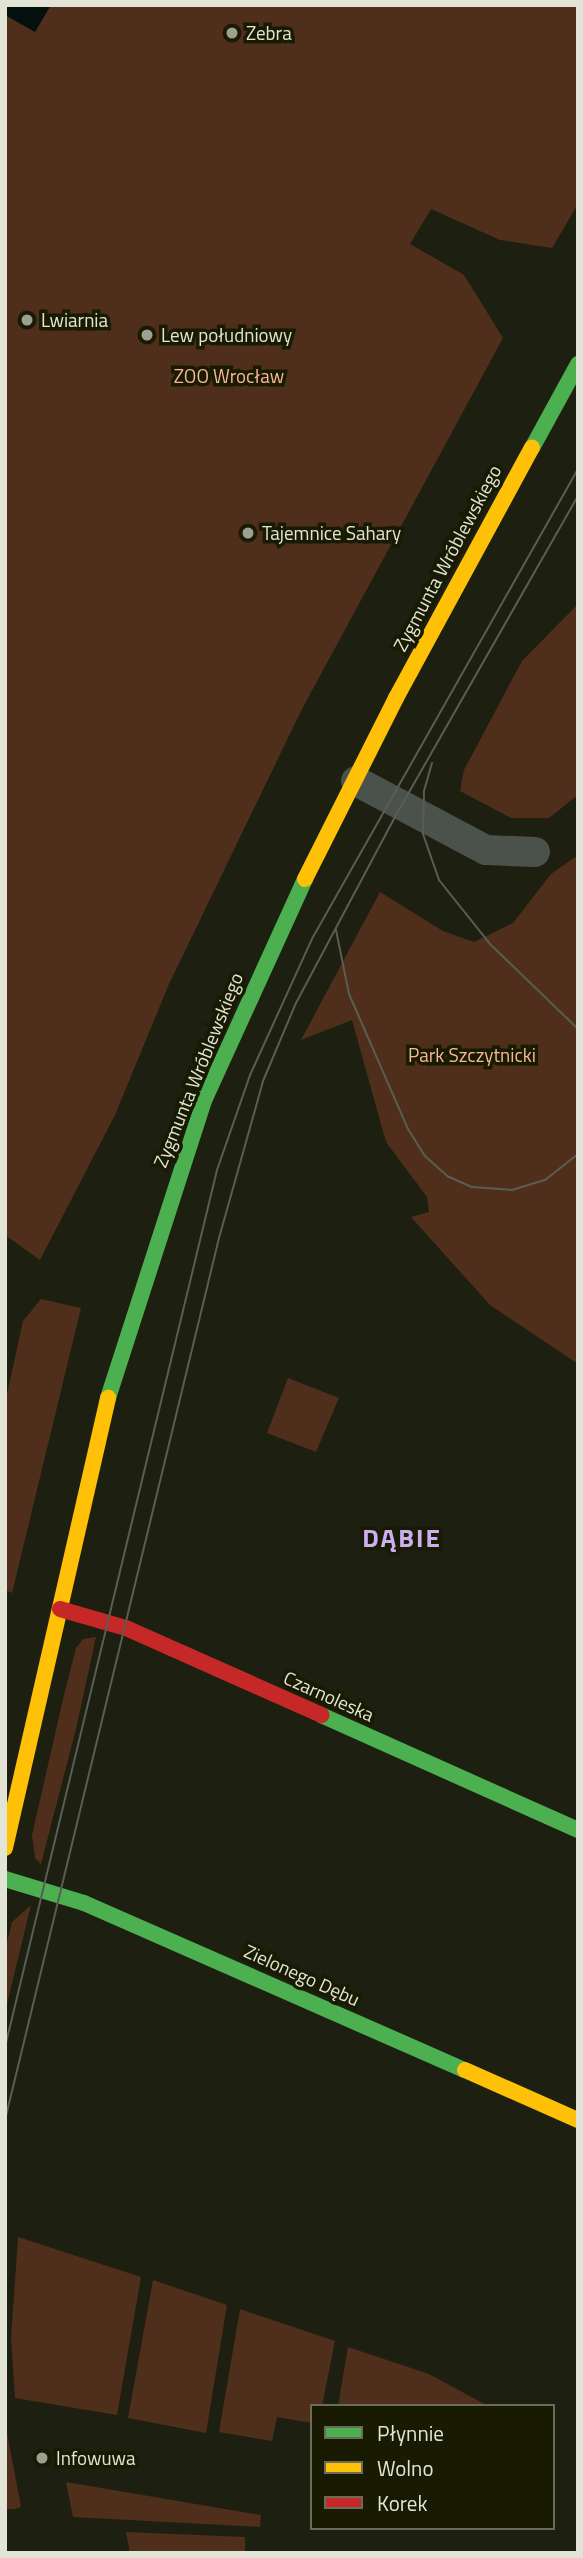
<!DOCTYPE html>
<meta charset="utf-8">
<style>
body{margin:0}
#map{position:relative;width:583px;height:2558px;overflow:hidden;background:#1d1f10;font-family:"Titillium Web",sans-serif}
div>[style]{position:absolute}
.green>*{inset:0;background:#4f2f1b}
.water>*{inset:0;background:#03100d}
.street>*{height:30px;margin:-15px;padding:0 15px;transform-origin:15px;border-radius:15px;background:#4b524b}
.fast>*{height:16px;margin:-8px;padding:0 8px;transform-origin:8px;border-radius:8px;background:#4caf50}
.slow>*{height:16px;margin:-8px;padding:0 8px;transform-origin:8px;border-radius:8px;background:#ffc107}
.jam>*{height:16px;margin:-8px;padding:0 8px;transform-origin:8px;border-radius:8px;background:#c62828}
.tram>*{height:2px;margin:-1px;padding:0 1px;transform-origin:1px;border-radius:1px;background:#595d54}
.dots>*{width:19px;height:19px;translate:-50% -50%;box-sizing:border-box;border:4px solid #181b02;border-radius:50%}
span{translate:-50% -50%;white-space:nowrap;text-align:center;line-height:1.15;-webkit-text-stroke:7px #181b02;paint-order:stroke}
.poi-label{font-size:19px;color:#e2e5d5}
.left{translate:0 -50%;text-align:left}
.park-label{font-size:19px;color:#fab795}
.street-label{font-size:19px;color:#e2e5d5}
.district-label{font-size:26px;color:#cdaef3;font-weight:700;letter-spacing:2px}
.frame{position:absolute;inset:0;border:7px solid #e2e5d5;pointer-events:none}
.legend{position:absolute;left:310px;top:2404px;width:245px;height:126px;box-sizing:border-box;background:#181b02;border:2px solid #696c56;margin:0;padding:9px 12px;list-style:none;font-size:21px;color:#e2e5d5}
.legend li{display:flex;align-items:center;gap:14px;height:35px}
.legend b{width:35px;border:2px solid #696c56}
</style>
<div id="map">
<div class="green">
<div style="clip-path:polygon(5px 5px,578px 5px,578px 204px,552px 248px,500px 240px,431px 209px,410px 244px,464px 275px,503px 338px,302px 709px,169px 984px,115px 1115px,40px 1260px,5px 1235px)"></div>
<div style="clip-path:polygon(578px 604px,578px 795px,549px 818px,511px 818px,460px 791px,464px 770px,522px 661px)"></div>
<div style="clip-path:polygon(578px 855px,578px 1364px,490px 1305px,411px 1217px,429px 1212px,427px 1197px,386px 1142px,352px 1020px,301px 1040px,380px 892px,443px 931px,474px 942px,513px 923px,551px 874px)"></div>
<div style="clip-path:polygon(41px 1299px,81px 1308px,12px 1593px,5px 1590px,5px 1403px,23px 1321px)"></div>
<div style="clip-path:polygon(288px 1378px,339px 1398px,316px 1452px,267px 1433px)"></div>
<div style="clip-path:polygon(96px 1637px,76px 1729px,41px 1864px,35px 1858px,32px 1835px,64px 1695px,76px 1648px,83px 1639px)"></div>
<div style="clip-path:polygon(31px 1905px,5px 2012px,5px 1951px,12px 1922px)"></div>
<div style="clip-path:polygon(18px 2237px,141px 2277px,117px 2415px,15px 2398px,11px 2339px)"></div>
<div style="clip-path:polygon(153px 2280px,227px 2305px,206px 2433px,128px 2418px)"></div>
<div style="clip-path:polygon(240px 2309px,335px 2341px,322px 2406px,312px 2406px,312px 2423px,277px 2417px,272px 2441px,219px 2432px)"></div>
<div style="clip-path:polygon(348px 2347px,429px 2374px,488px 2406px,338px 2406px)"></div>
<div style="clip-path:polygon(5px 2422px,21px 2507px,14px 2509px,5px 2509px)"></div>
<div style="clip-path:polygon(66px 2482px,261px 2515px,260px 2527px,73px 2517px)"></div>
<div style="clip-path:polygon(126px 2532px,245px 2537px,245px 2553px,130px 2553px)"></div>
</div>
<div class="water">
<div style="clip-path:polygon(5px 5px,51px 5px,35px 32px,5px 15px)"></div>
</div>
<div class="street">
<div style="left:356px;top:781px;width:147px;rotate:28deg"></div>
<div style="left:486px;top:850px;width:49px;rotate:2.3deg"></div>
</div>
<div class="fast">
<div style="left:532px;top:448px;width:96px;rotate:-61.3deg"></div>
<div style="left:108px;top:1398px;width:310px;rotate:-72.1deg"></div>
<div style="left:203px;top:1103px;width:246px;rotate:-65.5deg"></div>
<div style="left:321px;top:1715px;width:282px;rotate:24.1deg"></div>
<div style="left:5px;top:1879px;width:83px;rotate:16.9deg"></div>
<div style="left:84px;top:1903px;width:416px;rotate:23.7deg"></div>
</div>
<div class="slow">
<div style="left:305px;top:879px;width:203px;rotate:-63.3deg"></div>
<div style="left:396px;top:698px;width:285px;rotate:-61.5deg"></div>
<div style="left:5px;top:1848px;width:462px;rotate:-77.1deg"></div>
<div style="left:465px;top:2070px;width:124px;rotate:23.9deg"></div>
</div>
<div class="jam">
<div style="left:60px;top:1609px;width:69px;rotate:16.1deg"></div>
<div style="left:126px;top:1628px;width:214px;rotate:24deg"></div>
</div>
<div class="tram">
<div style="left:432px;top:763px;width:29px;rotate:106deg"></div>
<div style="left:424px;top:791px;width:43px;rotate:91.3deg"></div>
<div style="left:423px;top:834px;width:49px;rotate:70.8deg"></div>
<div style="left:439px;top:880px;width:82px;rotate:51.4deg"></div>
<div style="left:490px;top:944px;width:122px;rotate:44deg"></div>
<div style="left:336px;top:930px;width:65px;rotate:78.5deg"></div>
<div style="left:349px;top:994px;width:147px;rotate:66.4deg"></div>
<div style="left:408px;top:1129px;width:32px;rotate:58deg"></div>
<div style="left:425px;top:1156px;width:30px;rotate:42deg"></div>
<div style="left:447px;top:1176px;width:27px;rotate:24deg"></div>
<div style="left:472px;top:1187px;width:40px;rotate:4.3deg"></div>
<div style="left:512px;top:1190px;width:34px;rotate:-17deg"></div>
<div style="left:545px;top:1180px;width:42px;rotate:-38.2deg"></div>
<div style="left:5px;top:2047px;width:902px;rotate:-76.41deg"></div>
<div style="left:217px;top:1170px;width:101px;rotate:-70.8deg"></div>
<div style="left:250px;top:1075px;width:152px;rotate:-65.5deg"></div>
<div style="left:313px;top:937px;width:538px;rotate:-60.48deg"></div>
<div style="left:5px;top:2120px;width:908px;rotate:-76.36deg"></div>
<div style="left:219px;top:1238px;width:163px;rotate:-74.3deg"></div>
<div style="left:263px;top:1081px;width:85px;rotate:-67.1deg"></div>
<div style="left:296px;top:1003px;width:213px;rotate:-62deg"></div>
<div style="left:396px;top:815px;width:367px;rotate:-60.3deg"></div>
</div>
<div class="dots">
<div style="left:232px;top:33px;background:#9da090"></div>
<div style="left:27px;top:320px;background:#9da090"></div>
<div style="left:147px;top:335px;background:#9da090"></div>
<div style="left:248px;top:533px;background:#9da090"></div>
<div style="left:42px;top:2458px;background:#9da090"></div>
</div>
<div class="poi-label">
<span class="left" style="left:246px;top:33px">Zebra</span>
<span class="left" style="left:41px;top:320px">Lwiarnia</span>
<span class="left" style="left:161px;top:335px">Lew południowy</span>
<span class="left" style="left:262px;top:533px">Tajemnice Sahary</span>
<span class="left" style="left:56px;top:2458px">Infowuwa</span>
</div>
<div class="park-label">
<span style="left:229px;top:376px">ZOO Wrocław</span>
<span style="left:472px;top:1055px">Park Szczytnicki</span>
</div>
<div class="street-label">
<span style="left:447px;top:558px;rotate:-62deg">Zygmunta Wróblewskiego</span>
<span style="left:198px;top:1070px;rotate:-68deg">Zygmunta Wróblewskiego</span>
<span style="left:329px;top:1696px;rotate:24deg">Czarnoleska</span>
<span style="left:302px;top:1975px;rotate:24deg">Zielonego Dębu</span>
</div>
<div class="district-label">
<span style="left:402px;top:1538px">DĄBIE</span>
</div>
<div class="frame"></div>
<ul class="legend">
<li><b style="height:9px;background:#4caf50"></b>Płynnie</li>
<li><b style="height:9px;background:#ffc107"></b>Wolno</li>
<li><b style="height:9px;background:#c62828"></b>Korek</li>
</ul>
</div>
